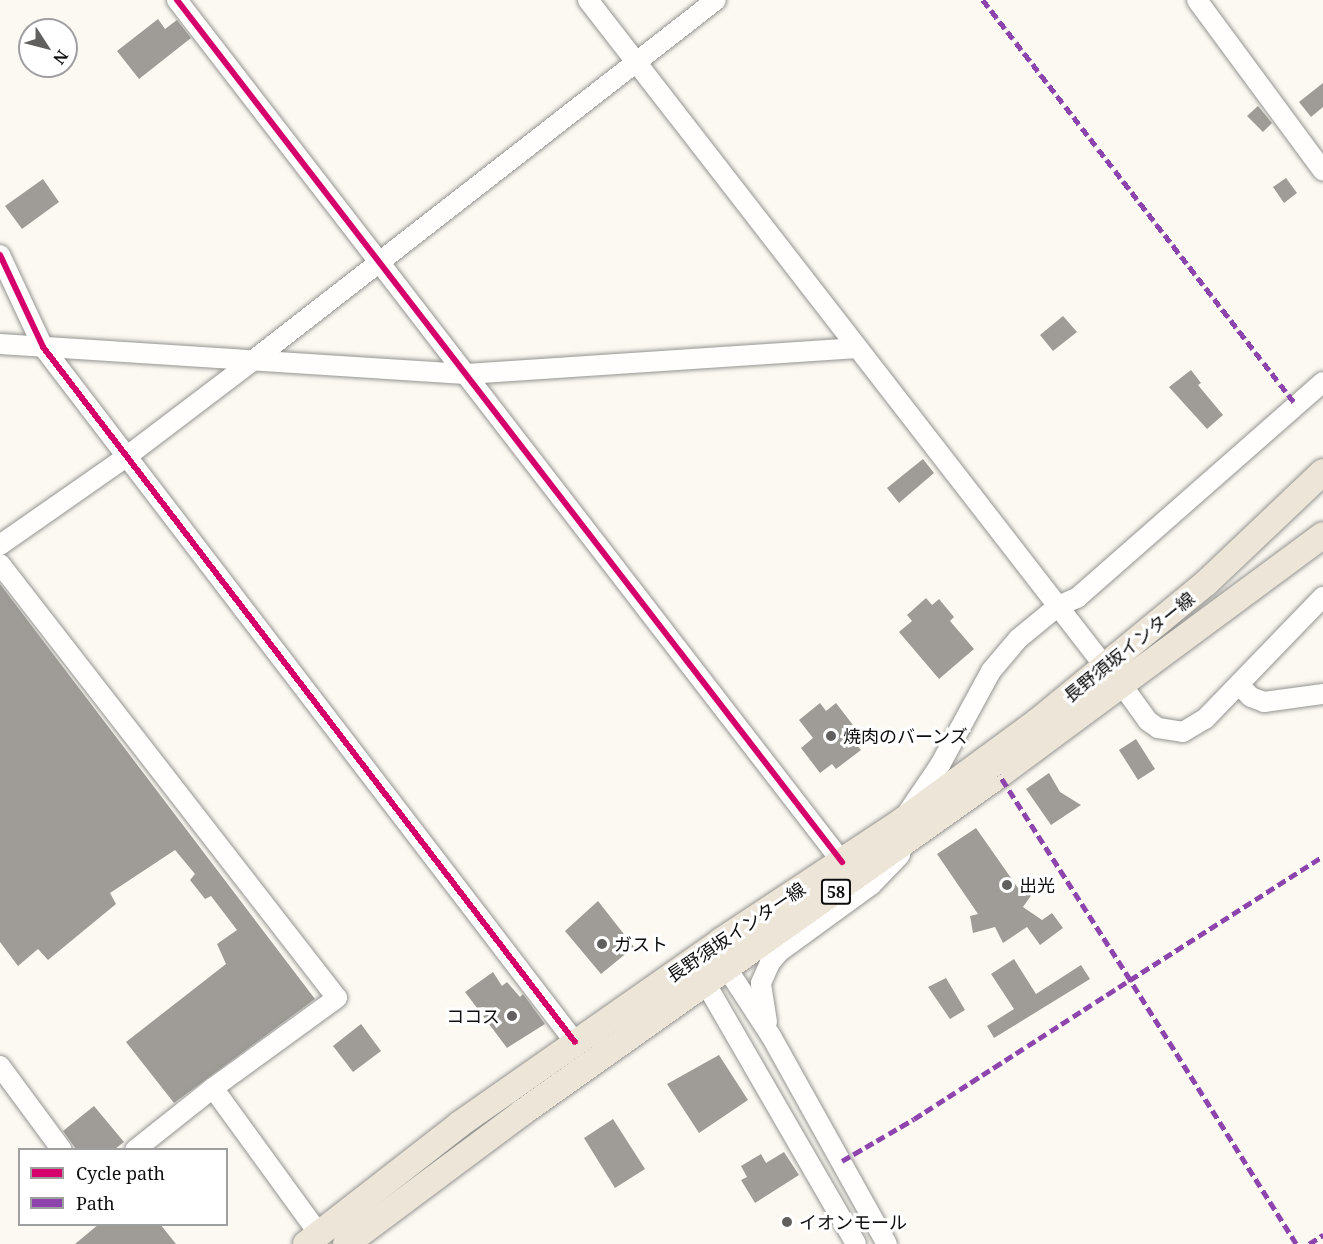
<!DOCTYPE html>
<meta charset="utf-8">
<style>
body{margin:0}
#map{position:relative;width:1323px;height:1244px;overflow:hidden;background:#fcf9f2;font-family:"Noto Serif","Noto Sans JP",serif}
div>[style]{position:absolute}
.building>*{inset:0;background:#9f9c98}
.roads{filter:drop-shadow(0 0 2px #959491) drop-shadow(0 0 2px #959491)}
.minor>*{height:20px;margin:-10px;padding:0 10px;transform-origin:10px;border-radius:10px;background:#fffefd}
.major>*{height:26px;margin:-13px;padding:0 13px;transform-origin:13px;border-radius:13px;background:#ede6d8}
.quiet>*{height:4.5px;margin-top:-2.25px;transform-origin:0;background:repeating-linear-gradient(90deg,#8e44ad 0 9px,transparent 0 13.5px)}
.cycleway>*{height:6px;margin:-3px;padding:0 3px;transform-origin:3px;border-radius:3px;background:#d6006c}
.dots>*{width:16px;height:16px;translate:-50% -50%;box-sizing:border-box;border:3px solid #fff;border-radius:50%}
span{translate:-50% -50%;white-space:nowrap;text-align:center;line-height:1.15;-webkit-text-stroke:6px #fff;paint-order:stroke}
.shield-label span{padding:2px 4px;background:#fff;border:2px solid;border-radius:4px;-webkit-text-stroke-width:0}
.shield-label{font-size:16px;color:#0e0e0e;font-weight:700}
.street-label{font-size:18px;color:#0e0e0e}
.poi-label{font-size:18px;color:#0e0e0e}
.left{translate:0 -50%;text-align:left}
.right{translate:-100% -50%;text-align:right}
.legend{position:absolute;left:18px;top:1148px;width:210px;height:78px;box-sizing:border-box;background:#fff;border:2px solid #9f9f9f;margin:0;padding:8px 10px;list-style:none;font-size:18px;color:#0e0e0e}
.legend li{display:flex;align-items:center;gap:12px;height:30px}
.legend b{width:30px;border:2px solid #9f9f9f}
.north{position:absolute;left:18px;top:18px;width:60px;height:60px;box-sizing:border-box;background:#fff;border:2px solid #9f9f9f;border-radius:50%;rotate:126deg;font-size:16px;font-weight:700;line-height:24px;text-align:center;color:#0e0e0e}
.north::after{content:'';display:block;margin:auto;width:21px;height:27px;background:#61605e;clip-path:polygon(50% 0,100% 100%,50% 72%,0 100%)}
</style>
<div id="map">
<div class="building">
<div style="clip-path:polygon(158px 19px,165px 29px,177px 20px,191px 38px,139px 79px,117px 51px)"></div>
<div style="clip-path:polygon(1323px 83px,1323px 107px,1311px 117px,1299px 102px)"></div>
<div style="clip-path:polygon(1258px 106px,1272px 123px,1263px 132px,1247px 116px)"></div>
<div style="clip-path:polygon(1286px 178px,1297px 193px,1284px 203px,1273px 187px)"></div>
<div style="clip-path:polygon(43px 179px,59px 202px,22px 229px,5px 206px)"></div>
<div style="clip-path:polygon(1063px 316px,1077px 332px,1053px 351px,1040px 335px)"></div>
<div style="clip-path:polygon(1191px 370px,1201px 383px,1198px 385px,1223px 415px,1207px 429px,1169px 387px)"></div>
<div style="clip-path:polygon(923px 459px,934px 473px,899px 503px,887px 488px)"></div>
<div style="clip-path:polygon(0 584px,315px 999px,174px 1103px,126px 1042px,226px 964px,217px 944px,237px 930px,211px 896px,205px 899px,190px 880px,195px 874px,175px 850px,110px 893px,116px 904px,48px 960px,38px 949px,18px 966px,0 942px)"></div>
<div style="clip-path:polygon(926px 598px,932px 605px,939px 599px,954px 617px,950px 621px,974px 649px,939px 679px,899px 632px,912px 621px,907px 615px)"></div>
<div style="clip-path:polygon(820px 703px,826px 711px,836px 703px,863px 738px,856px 744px,861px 750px,836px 769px,832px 764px,820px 773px,801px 748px,813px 738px,799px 720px)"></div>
<div style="clip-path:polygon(1136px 739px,1155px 769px,1138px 780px,1119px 750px)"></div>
<div style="clip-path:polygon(1049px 773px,1060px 792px,1081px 805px,1051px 825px,1026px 789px)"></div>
<div style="clip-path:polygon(976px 828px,1018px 888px,1023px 880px,1037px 887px,1023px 907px,1042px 920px,1052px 913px,1063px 928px,1040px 945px,1027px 927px,1003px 943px,995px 927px,973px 933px,970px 916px,978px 914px,937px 854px)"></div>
<div style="clip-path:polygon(598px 901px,634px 947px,601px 974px,565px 931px)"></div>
<div style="clip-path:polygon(1014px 959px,1036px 994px,1081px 965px,1090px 979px,994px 1038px,987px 1026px,1014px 1009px,991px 974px)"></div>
<div style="clip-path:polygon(493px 972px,502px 986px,507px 982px,520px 997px,523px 994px,545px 1024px,507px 1048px,465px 992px)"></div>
<div style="clip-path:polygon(946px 978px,965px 1010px,950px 1019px,928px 987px)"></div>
<div style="clip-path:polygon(361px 1024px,381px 1051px,353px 1072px,333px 1046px)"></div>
<div style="clip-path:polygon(719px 1055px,748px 1100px,699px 1133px,667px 1084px)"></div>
<div style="clip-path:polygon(94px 1106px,124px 1142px,115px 1149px,76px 1149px,63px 1131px)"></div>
<div style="clip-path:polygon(613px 1119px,645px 1169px,615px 1188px,584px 1138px)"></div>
<div style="clip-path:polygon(784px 1152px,799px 1175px,755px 1203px,741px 1180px,747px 1177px,741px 1166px,761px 1154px,766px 1163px)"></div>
<div style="clip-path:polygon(99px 1224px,160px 1224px,176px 1244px,75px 1244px)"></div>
</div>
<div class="roads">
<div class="minor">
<div style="left:177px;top:0;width:1089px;rotate:52.35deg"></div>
<div style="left:588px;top:0;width:845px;rotate:52.21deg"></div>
<div style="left:1197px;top:0;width:212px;rotate:53.6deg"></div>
<div style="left:0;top:255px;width:102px;rotate:64.9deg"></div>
<div style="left:43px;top:347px;width:875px;rotate:52.57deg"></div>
<div style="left:0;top:344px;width:466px;rotate:3.7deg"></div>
<div style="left:465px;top:374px;width:391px;rotate:-3.8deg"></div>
<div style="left:0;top:545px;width:154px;rotate:-34.9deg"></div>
<div style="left:126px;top:457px;width:157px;rotate:-37.2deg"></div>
<div style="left:251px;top:362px;width:589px;rotate:-37.9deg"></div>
<div style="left:0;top:564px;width:549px;rotate:52.17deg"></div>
<div style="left:337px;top:998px;width:153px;rotate:144deg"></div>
<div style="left:1122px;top:685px;width:44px;rotate:54.2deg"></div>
<div style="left:1148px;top:721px;width:12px;rotate:35deg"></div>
<div style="left:1158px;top:728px;width:25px;rotate:9deg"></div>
<div style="left:1183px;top:732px;width:26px;rotate:-31deg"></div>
<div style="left:1205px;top:719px;width:170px;rotate:-46deg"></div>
<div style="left:1239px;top:685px;width:17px;rotate:45deg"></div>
<div style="left:1251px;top:697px;width:14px;rotate:21deg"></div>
<div style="left:1264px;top:702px;width:60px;rotate:-7.7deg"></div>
<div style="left:908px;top:812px;width:57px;rotate:-55.8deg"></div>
<div style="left:940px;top:765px;width:107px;rotate:-61.5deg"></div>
<div style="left:991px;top:671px;width:42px;rotate:-49.8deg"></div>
<div style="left:1018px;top:639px;width:52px;rotate:-39.5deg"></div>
<div style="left:1058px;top:606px;width:21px;rotate:-23deg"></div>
<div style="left:1077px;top:598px;width:327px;rotate:-41.3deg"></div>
<div style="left:716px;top:961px;width:15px;rotate:37deg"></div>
<div style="left:728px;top:970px;width:79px;rotate:56.9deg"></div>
<div style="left:771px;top:1036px;width:238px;rotate:60.9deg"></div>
<div style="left:705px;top:970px;width:14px;rotate:86deg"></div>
<div style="left:706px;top:984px;width:300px;rotate:60deg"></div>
<div style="left:767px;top:1022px;width:39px;rotate:-99deg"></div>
<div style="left:761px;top:983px;width:22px;rotate:-66deg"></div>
<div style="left:770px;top:963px;width:14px;rotate:-51deg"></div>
<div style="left:779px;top:952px;width:114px;rotate:-36.1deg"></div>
<div style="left:871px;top:885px;width:42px;rotate:-46deg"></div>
<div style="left:0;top:1066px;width:104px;rotate:53.6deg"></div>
<div style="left:135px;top:1150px;width:100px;rotate:-38.5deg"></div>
<div style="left:213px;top:1088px;width:180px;rotate:54deg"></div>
</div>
<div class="major">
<div style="left:306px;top:1244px;width:195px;rotate:-37.9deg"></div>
<div style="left:460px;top:1124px;width:319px;rotate:-35deg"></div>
<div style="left:721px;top:941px;width:217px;rotate:-33.5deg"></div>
<div style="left:902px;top:821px;width:169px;rotate:-36.3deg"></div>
<div style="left:1038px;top:721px;width:217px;rotate:-39.4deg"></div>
<div style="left:1206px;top:583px;width:161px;rotate:-43.5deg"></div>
<div style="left:346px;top:1244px;width:221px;rotate:-36.7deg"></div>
<div style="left:523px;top:1112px;width:583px;rotate:-35.3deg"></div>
<div style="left:999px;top:775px;width:403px;rotate:-36.5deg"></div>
</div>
</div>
<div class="quiet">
<div style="left:983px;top:0;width:513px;rotate:52.28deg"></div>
<div style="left:842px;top:1161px;width:83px;rotate:-30.3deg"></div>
<div style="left:914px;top:1119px;width:257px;rotate:-32.8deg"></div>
<div style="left:1130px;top:980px;width:243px;rotate:-122.6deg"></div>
<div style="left:1296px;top:1244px;width:312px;rotate:-122.2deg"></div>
<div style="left:1130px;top:980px;width:229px;rotate:-32.7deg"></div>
<div style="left:1309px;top:1244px;width:17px;rotate:-33deg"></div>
</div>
<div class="cycleway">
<div style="left:177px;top:0;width:1089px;rotate:52.35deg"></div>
<div style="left:0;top:255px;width:102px;rotate:64.9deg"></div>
<div style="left:43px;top:347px;width:875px;rotate:52.57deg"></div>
</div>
<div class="dots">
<div style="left:831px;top:736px;background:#61605e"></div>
<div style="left:1007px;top:885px;background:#61605e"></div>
<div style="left:602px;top:944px;background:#61605e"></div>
<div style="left:512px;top:1016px;background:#61605e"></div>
<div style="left:787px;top:1222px;background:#61605e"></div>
</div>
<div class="shield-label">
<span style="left:836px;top:892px">58</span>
</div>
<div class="street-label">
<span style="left:1129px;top:647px;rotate:-39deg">長野須坂インター線</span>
<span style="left:736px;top:932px;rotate:-34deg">長野須坂インター線</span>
</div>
<div class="poi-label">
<span class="left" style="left:843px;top:736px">焼肉のバーンズ</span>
<span class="left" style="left:1019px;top:885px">出光</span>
<span class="left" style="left:614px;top:944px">ガスト</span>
<span class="right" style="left:500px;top:1016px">ココス</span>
<span class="left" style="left:799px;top:1222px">イオンモール</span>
</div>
<ul class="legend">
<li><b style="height:8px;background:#d6006c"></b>Cycle path</li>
<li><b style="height:8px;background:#8e44ad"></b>Path</li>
</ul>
<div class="north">N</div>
</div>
